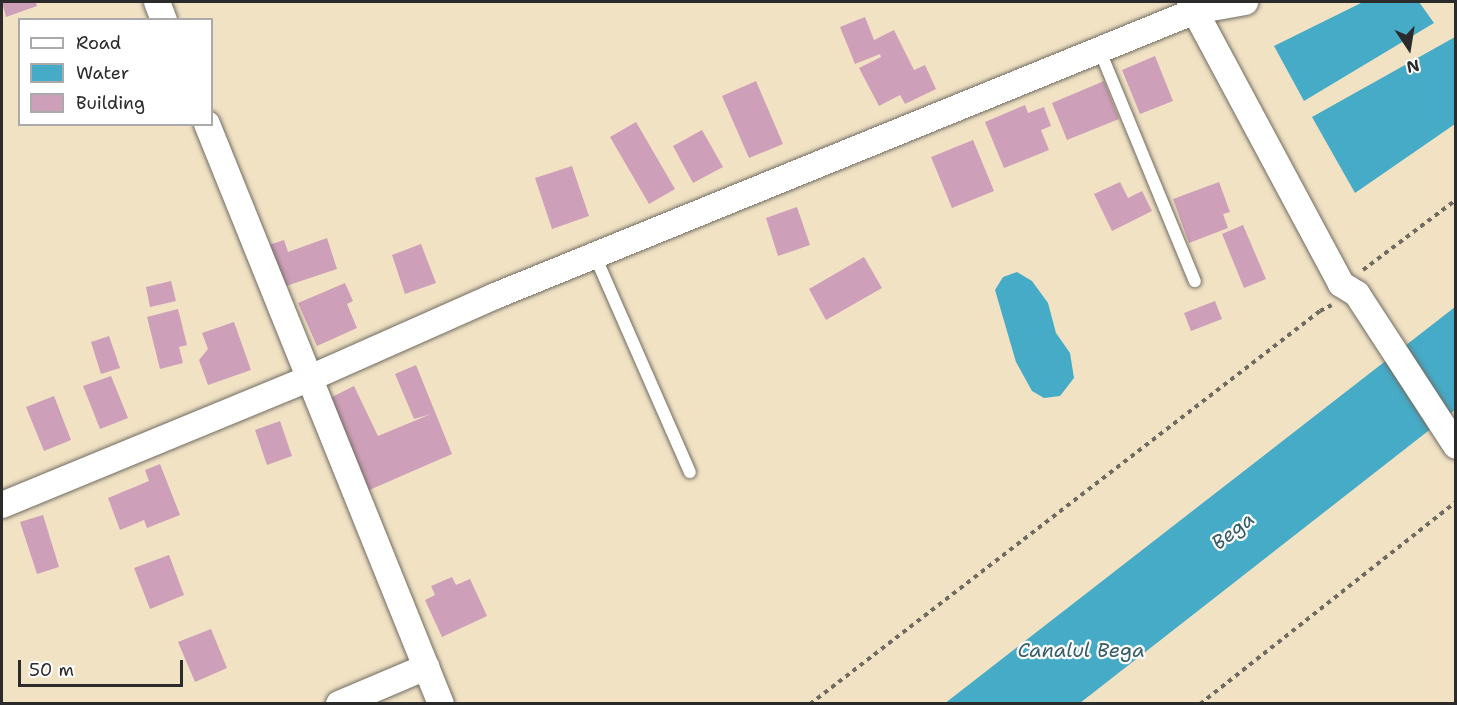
<!DOCTYPE html>
<style>
body{margin:0}
#map{position:relative;width:1457px;height:705px;overflow:hidden;background:#f1e2c4;font-family:"Shantell Sans",sans-serif}
div>[style]{position:absolute}
.water>*{inset:0;background:#46abc6}
.building>*{inset:0;background:#ce9fb9}
.path>*{height:4px;margin-top:-2px;transform-origin:0;background:repeating-linear-gradient(90deg,#706b61 0 4.5px,transparent 0 9px)}
.roads{filter:drop-shadow(0 0 2px #706b61) drop-shadow(0 0 2px #706b61)}
.service>*{height:12px;margin:-6px;padding:0 6px;transform-origin:6px;border-radius:6px;background:#fff}
.minor>*{height:26px;margin:-13px;padding:0 13px;transform-origin:13px;border-radius:13px;background:#fff}
span{translate:-50% -50%;white-space:nowrap;text-align:center;line-height:1.15;-webkit-text-stroke:4.5px #fff;paint-order:stroke}
.water-label{font-size:20px;color:#365e69;font-style:italic}
.frame{position:absolute;inset:0;border:3px solid #2b2b2b;pointer-events:none}
.legend{position:absolute;left:18px;top:18px;width:195px;height:108px;box-sizing:border-box;background:#fff;border:2px solid #aaa;margin:0;padding:8px 10px;list-style:none;font-size:18px;color:#2b2b2b}
.legend li{display:flex;align-items:center;gap:12px;height:30px}
.legend b{width:30px;border:2px solid #aaa}
.north{position:absolute;left:1379px;top:18px;width:60px;height:60px;-webkit-text-stroke:4px #fff;paint-order:stroke;rotate:168deg;font-size:16px;font-weight:700;line-height:24px;text-align:center;color:#2b2b2b}
.north::after{content:'';display:block;margin:auto;width:21px;height:27px;background:#2b2b2b;clip-path:polygon(50% 0,100% 100%,50% 72%,0 100%)}
.scale{position:absolute;left:18px;top:660px;width:165px;height:27px;box-sizing:border-box;border:3px solid #2b2b2b;border-top:0;padding-left:8px;font-size:18px;line-height:21px;white-space:nowrap;color:#2b2b2b;-webkit-text-stroke:4px #fff;paint-order:stroke}
</style>
<div id="map">
<div class="water">
<div style="clip-path:polygon(1363px 2px,1419px 2px,1434px 23px,1304px 101px,1274px 46px)"></div>
<div style="clip-path:polygon(1455px 37px,1455px 124px,1355px 193px,1312px 117px)"></div>
<div style="clip-path:polygon(1017px 272px,1032px 281px,1048px 303px,1056px 333px,1070px 353px,1074px 378px,1060px 396px,1044px 398px,1032px 391px,1016px 362px,995px 290px,1003px 277px)"></div>
<div style="clip-path:polygon(1455px 307px,1455px 410px,1080px 703px,944px 704px)"></div>
</div>
<div class="building">
<div style="clip-path:polygon(2px 2px,36px 2px,37px 6px,6px 17px)"></div>
<div style="clip-path:polygon(865px 17px,874px 40px,894px 30px,914px 70px,925px 65px,936px 89px,905px 104px,900px 95px,879px 106px,859px 68px,881px 57px,880px 54px,855px 64px,840px 27px)"></div>
<div style="clip-path:polygon(1155px 56px,1173px 101px,1140px 114px,1122px 70px)"></div>
<div style="clip-path:polygon(756px 81px,783px 144px,749px 158px,722px 96px)"></div>
<div style="clip-path:polygon(1104px 81px,1119px 119px,1067px 140px,1052px 103px)"></div>
<div style="clip-path:polygon(1025px 105px,1028px 113px,1044px 107px,1051px 126px,1041px 130px,1049px 150px,1004px 168px,985px 122px)"></div>
<div style="clip-path:polygon(636px 122px,675px 189px,649px 204px,610px 137px)"></div>
<div style="clip-path:polygon(702px 130px,723px 167px,693px 183px,673px 146px)"></div>
<div style="clip-path:polygon(973px 140px,994px 191px,952px 208px,931px 157px)"></div>
<div style="clip-path:polygon(572px 166px,589px 216px,552px 229px,535px 178px)"></div>
<div style="clip-path:polygon(1120px 182px,1128px 198px,1142px 191px,1152px 211px,1112px 231px,1094px 194px)"></div>
<div style="clip-path:polygon(1219px 182px,1230px 212px,1223px 214px,1228px 228px,1189px 243px,1173px 199px)"></div>
<div style="clip-path:polygon(797px 207px,810px 245px,778px 256px,766px 218px)"></div>
<div style="clip-path:polygon(1243px 225px,1266px 279px,1244px 288px,1222px 234px)"></div>
<div style="clip-path:polygon(327px 238px,337px 269px,280px 288px,266px 246px,284px 240px,288px 252px)"></div>
<div style="clip-path:polygon(421px 244px,436px 283px,405px 294px,392px 255px)"></div>
<div style="clip-path:polygon(864px 257px,882px 288px,826px 320px,809px 289px)"></div>
<div style="clip-path:polygon(171px 281px,176px 301px,150px 307px,146px 287px)"></div>
<div style="clip-path:polygon(345px 283px,353px 301px,347px 304px,357px 328px,317px 346px,298px 303px)"></div>
<div style="clip-path:polygon(1215px 301px,1222px 319px,1191px 331px,1184px 313px)"></div>
<div style="clip-path:polygon(178px 309px,187px 345px,179px 347px,183px 363px,160px 369px,147px 317px)"></div>
<div style="clip-path:polygon(234px 322px,251px 370px,208px 385px,199px 360px,208px 349px,202px 333px)"></div>
<div style="clip-path:polygon(109px 336px,120px 368px,101px 374px,91px 342px)"></div>
<div style="clip-path:polygon(416px 365px,452px 454px,367px 491px,326px 400px,354px 386px,378px 436px,431px 414px,414px 419px,395px 374px)"></div>
<div style="clip-path:polygon(111px 376px,128px 418px,100px 429px,83px 386px)"></div>
<div style="clip-path:polygon(54px 396px,71px 440px,44px 451px,26px 407px)"></div>
<div style="clip-path:polygon(280px 421px,292px 456px,267px 465px,255px 430px)"></div>
<div style="clip-path:polygon(160px 464px,180px 515px,147px 528px,144px 520px,120px 530px,108px 498px,149px 481px,145px 470px)"></div>
<div style="clip-path:polygon(43px 515px,59px 567px,37px 574px,20px 522px)"></div>
<div style="clip-path:polygon(169px 555px,184px 595px,150px 609px,134px 568px)"></div>
<div style="clip-path:polygon(452px 577px,456px 585px,470px 579px,487px 616px,442px 637px,425px 600px,435px 595px,431px 586px)"></div>
<div style="clip-path:polygon(211px 629px,227px 668px,195px 682px,178px 642px)"></div>
</div>
<div class="path">
<div style="left:1363px;top:270px;width:116px;rotate:-37deg"></div>
<div style="left:810px;top:704px;width:644px;rotate:-37.62deg"></div>
<div style="left:1320px;top:311px;width:13px;rotate:-27deg"></div>
<div style="left:1200px;top:704px;width:326px;rotate:-38.3deg"></div>
</div>
<div class="roads">
<div class="service">
<div style="left:1100px;top:51px;width:249px;rotate:67.6deg"></div>
<div style="left:595px;top:256px;width:236px;rotate:66.3deg"></div>
</div>
<div class="minor">
<div style="left:157px;top:2px;width:19px;rotate:69deg"></div>
<div style="left:1190px;top:2px;width:320px;rotate:61.8deg"></div>
<div style="left:1341px;top:284px;width:19px;rotate:32deg"></div>
<div style="left:1357px;top:294px;width:181px;rotate:56.9deg"></div>
<div style="left:207px;top:124px;width:625px;rotate:68.03deg"></div>
<div style="left:2px;top:505px;width:333px;rotate:-22.4deg"></div>
<div style="left:310px;top:378px;width:202px;rotate:-23.9deg"></div>
<div style="left:495px;top:296px;width:756px;rotate:-22.15deg"></div>
<div style="left:1195px;top:11px;width:51px;rotate:-10.2deg"></div>
<div style="left:339px;top:704px;width:95px;rotate:-23deg"></div>
</div>
</div>
<div class="water-label">
<span style="left:1233px;top:531px;rotate:-38deg">Bega</span>
<span style="left:1081px;top:650px">Canalul Bega</span>
</div>
<div class="frame"></div>
<ul class="legend">
<li><b style="height:8px;background:#fff"></b>Road</li>
<li><b style="height:16px;background:#46abc6"></b>Water</li>
<li><b style="height:16px;background:#ce9fb9"></b>Building</li>
</ul>
<div class="north">N</div>
<div class="scale">50 m</div>
</div>
